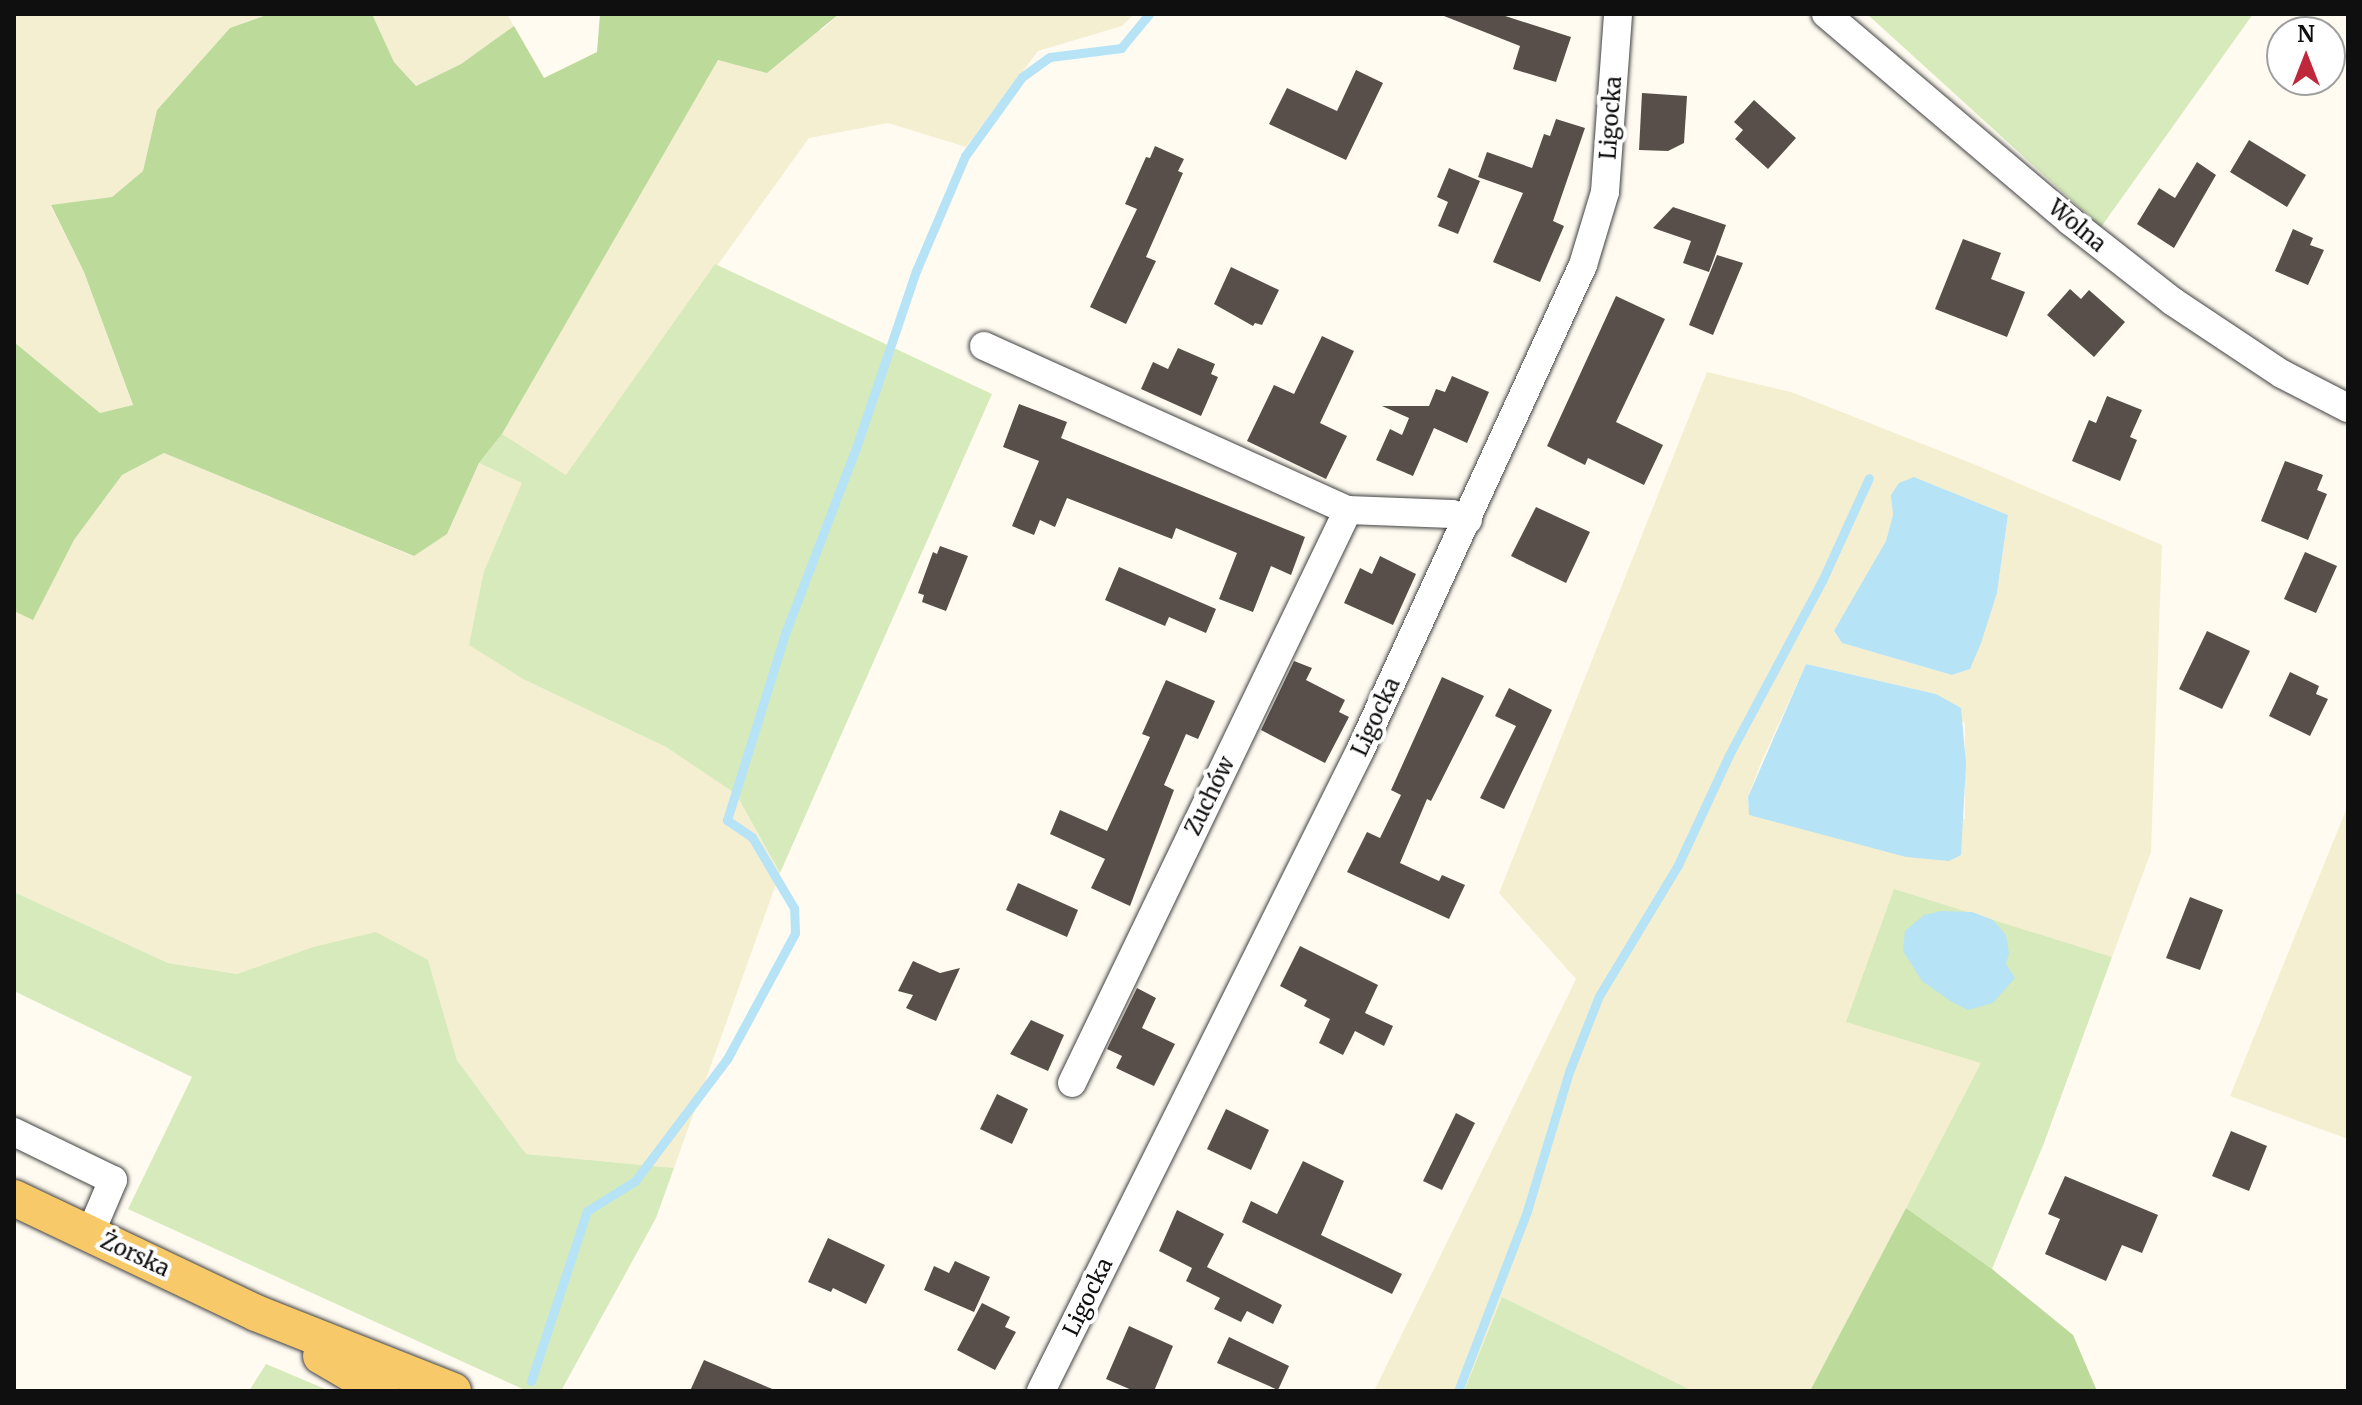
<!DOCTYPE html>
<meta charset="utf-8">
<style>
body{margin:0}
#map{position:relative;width:2362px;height:1405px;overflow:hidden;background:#fffbf1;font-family:Merriweather,serif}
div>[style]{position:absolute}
.farmland>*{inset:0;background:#f5efd1}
.green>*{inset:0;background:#d7eabb}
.forest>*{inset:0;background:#bcda9a}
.water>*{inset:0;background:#b6e3f6}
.stream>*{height:9px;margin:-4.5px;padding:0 4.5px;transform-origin:4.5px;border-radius:4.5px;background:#b6e3f6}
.building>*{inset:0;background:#584f4b}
.roads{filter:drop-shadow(0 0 2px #424242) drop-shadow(0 0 2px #424242)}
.minor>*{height:28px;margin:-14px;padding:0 14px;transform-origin:14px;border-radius:14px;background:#fff}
.major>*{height:36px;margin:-18px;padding:0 18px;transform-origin:18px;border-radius:18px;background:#f7c969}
span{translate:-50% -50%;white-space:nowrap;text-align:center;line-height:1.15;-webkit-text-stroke:8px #fff;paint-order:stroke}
.street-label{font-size:22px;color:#0f0f0f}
.frame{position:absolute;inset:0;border:16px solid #0f0f0f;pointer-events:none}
.north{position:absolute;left:2266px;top:16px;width:80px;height:80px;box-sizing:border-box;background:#fff;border:2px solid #9f9f9f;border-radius:50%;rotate:0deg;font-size:22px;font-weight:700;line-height:32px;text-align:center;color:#0f0f0f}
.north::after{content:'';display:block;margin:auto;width:28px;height:36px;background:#bf273b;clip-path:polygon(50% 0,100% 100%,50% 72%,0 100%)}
</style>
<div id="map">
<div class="farmland">
<div style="clip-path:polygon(14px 14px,269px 14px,230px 28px,157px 110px,143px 171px,112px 197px,51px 206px,84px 272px,133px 406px,100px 413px,14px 342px)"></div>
<div style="clip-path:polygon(372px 14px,507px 14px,514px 26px,461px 64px,416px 86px,394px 62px)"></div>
<div style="clip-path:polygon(839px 14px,1134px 14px,1122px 26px,1038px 51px,966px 147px,888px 123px,809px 138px,566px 476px,502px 434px,718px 59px,823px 29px)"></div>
<div style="clip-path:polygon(evenodd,1707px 372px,1791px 392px,1976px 465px,2162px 545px,2151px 852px,2112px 957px,1894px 890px,1982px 1063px,1810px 1391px,1693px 1391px,1502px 1297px,1464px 1391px,1374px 1391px,1576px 979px,1499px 893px,1707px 372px,1914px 477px,2008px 515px,1997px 593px,1970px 669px,1952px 675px,1842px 643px,1834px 632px,1886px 541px,1893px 515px,1914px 477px,1707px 372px,1806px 664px,1936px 694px,1965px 724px,1965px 819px,1748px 807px,1748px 797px,1761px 763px,1806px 664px)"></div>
<div style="clip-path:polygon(164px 453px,413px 556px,447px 534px,479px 463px,523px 483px,484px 571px,525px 680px,666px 747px,736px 794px,780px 873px,674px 1168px,526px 1154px,457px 1060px,428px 960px,313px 947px,237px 974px,168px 963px,14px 892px,14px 611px,33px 619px,74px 540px,122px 475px)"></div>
<div style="clip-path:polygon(2348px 805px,2348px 1139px,2230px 1096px)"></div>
</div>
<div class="green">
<div style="clip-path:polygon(1867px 14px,2253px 14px,2101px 227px)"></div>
<div style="clip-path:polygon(715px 264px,992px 394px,780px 873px,736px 794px,666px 747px,525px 680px,469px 645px,484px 571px,522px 483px,479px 463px,502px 434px,566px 475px)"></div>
<div style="clip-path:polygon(1894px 889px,2112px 957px,2044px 1143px,1992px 1269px,1906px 1208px,1981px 1063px,1846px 1022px)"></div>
<div style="clip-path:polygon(14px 892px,168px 963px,237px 974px,313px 947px,376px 932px,428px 960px,457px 1060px,526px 1154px,674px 1168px,656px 1218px,561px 1391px,527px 1391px,128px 1209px,192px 1077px,14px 991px)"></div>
<div style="clip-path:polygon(1502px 1297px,1693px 1391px,1464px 1391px)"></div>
<div style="clip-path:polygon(266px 1364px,330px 1391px,249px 1391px)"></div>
</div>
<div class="forest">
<div style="clip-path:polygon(269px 14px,372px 14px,394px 62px,416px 86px,461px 64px,514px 26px,544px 78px,597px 52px,600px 14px,839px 14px,767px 73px,718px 60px,502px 434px,479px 463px,447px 534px,414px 556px,164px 453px,122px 475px,74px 540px,33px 620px,14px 611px,14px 342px,100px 413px,133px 405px,84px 272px,51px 205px,112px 197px,143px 171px,157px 110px,230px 28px)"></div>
<div style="clip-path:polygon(1906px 1208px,1992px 1269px,2073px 1335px,2097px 1391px,1810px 1391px)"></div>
</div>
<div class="water">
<div style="clip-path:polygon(1914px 477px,2008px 515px,1997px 593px,1981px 643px,1970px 669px,1952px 675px,1842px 643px,1834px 631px,1886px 541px,1893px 515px,1891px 495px,1899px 483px)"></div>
<div style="clip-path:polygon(1806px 664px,1936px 694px,1961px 708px,1966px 764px,1961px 855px,1949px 861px,1906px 857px,1749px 815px,1748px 797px)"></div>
<div style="clip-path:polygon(1941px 911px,1972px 912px,1993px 920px,2006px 935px,2009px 953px,2006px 964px,2015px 978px,1993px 1003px,1968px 1010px,1952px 1002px,1922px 981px,1903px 951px,1905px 931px,1924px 915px)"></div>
</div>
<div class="stream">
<div style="left:531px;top:1381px;width:179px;rotate:-71.8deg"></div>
<div style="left:587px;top:1211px;width:57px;rotate:-32deg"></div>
<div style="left:635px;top:1181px;width:153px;rotate:-53deg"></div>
<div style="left:727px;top:1059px;width:143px;rotate:-61.6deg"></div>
<div style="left:795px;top:933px;width:25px;rotate:-92deg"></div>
<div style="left:794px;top:908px;width:82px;rotate:-120.6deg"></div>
<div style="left:752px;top:837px;width:30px;rotate:-146deg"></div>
<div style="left:727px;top:820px;width:198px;rotate:-72.7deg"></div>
<div style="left:786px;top:631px;width:199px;rotate:-69.1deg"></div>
<div style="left:857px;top:445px;width:184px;rotate:-71.3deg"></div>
<div style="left:916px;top:271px;width:125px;rotate:-66.9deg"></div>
<div style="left:965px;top:156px;width:97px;rotate:-54.2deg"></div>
<div style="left:1022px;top:77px;width:34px;rotate:-36deg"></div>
<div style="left:1050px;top:57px;width:72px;rotate:-7.2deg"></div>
<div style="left:1121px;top:48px;width:44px;rotate:-50.5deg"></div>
<div style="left:1458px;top:1391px;width:193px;rotate:-69deg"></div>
<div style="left:1527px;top:1211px;width:145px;rotate:-73.2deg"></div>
<div style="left:1569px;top:1072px;width:82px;rotate:-68.5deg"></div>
<div style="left:1599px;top:996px;width:153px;rotate:-58.9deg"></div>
<div style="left:1678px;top:865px;width:121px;rotate:-65.1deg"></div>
<div style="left:1729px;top:755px;width:197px;rotate:-61.9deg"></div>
<div style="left:1822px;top:581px;width:113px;rotate:-65.5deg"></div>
</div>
<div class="building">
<div style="clip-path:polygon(1439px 14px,1499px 14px,1571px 37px,1556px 82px,1513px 69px,1520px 46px)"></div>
<div style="clip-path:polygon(1356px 70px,1383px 83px,1346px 160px,1269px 124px,1287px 88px,1337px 111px)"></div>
<div style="clip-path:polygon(1642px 93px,1687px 96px,1684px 143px,1668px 151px,1639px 150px)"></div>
<div style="clip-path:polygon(1754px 100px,1796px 138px,1768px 169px,1735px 139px,1743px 130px,1734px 122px)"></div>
<div style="clip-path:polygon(1556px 119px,1585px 128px,1553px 221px,1564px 226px,1540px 282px,1493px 262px,1523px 193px,1478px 177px,1487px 152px,1532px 168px,1544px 134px,1550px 136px)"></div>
<div style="clip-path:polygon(2249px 140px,2306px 175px,2287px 207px,2230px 172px)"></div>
<div style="clip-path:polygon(1155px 146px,1184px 159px,1178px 171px,1183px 173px,1146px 257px,1156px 261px,1126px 324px,1090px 307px,1137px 209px,1125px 204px,1146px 157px,1150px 158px)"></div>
<div style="clip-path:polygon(2197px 162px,2216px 175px,2174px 248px,2137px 224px,2159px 188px,2175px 198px)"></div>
<div style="clip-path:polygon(1449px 168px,1480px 181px,1458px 234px,1438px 226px,1448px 202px,1437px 197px)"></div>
<div style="clip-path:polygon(1673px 207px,1726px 225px,1709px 272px,1683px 263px,1691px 241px,1653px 228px)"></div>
<div style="clip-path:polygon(2293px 229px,2313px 238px,2310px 245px,2324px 250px,2308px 285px,2275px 271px)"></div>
<div style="clip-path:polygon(1963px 239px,2001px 253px,1991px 279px,2025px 292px,2007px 337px,1935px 309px)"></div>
<div style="clip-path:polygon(1717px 255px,1743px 263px,1713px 335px,1689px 325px)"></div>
<div style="clip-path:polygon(1231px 267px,1279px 290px,1262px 325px,1255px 323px,1253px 326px,1214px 304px)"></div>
<div style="clip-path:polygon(2070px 289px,2081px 299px,2089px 290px,2125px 322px,2094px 357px,2047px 315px)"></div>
<div style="clip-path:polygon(1616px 296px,1665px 319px,1616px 422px,1663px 445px,1644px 485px,1588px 458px,1585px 465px,1547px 446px)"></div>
<div style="clip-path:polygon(1322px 336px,1354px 351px,1320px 423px,1347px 436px,1326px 479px,1247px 441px,1274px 385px,1294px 394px)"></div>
<div style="clip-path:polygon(1178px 348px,1215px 364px,1211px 374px,1218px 377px,1201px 416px,1141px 389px,1153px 362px,1168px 369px)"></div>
<div style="clip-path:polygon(1452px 376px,1489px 392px,1467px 443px,1434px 428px,1413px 476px,1376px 460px,1390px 429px,1402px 435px,1409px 418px,1382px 406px,1429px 406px,1436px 389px,1445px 392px)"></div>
<div style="clip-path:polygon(2107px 396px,2142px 410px,2130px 437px,2137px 440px,2120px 481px,2072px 461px,2089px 420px,2096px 423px)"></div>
<div style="clip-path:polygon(1019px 404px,1067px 422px,1061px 438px,1305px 537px,1291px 575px,1271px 566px,1253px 612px,1219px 599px,1237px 553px,1176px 528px,1172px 539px,1067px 498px,1055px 527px,1040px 520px,1034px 535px,1012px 526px,1039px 461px,1003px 447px)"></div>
<div style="clip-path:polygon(2285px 461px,2323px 475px,2317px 490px,2327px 494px,2308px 540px,2261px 521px)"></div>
<div style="clip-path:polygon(1536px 507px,1590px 532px,1566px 583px,1511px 556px)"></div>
<div style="clip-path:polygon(940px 546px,968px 556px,946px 611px,922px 602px,924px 595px,918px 593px,933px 552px,937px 554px)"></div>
<div style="clip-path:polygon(2305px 552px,2337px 566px,2316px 613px,2284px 599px)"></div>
<div style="clip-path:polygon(1380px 556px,1416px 574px,1393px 625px,1344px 603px,1360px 568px,1372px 574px)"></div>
<div style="clip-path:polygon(1119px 567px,1216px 609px,1206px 633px,1169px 617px,1165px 626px,1105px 600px)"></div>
<div style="clip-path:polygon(2207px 631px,2250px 651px,2222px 709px,2179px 689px)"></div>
<div style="clip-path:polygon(1294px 661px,1312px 668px,1306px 680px,1345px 700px,1339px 712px,1349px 717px,1325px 763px,1261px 730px)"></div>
<div style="clip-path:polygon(2290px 672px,2319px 686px,2316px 694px,2328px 699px,2310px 736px,2269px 716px)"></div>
<div style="clip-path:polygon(1442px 677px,1484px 696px,1431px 801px,1427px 799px,1400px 863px,1439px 881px,1442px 875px,1465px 885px,1449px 919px,1347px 872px,1367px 832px,1380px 838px,1401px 795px,1391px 790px)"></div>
<div style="clip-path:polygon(1166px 680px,1215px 701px,1198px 739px,1186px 734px,1164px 785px,1174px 790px,1130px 906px,1091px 888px,1105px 859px,1050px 834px,1060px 810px,1107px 831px,1150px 737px,1142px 734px)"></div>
<div style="clip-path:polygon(1509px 688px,1552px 710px,1504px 809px,1480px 798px,1516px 726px,1495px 716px)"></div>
<div style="clip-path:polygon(1018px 883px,1078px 910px,1067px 937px,1006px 910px)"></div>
<div style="clip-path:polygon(2190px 897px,2223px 910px,2200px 970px,2166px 958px)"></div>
<div style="clip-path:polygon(1300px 946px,1378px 985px,1365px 1013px,1393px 1026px,1384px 1046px,1355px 1031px,1343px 1055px,1319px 1043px,1330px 1019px,1304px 1006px,1307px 1000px,1280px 986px)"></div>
<div style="clip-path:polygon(913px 961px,940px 973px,960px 968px,936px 1021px,906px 1008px,913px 995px,898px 991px)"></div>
<div style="clip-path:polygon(1137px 988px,1156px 998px,1142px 1028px,1175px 1044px,1154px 1086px,1116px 1068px,1122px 1056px,1107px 1049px)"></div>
<div style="clip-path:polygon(1031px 1020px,1064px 1035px,1048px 1071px,1010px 1054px)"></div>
<div style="clip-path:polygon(997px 1094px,1028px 1109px,1012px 1144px,980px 1129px)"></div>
<div style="clip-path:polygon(1226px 1109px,1269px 1130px,1251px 1170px,1207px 1149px)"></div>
<div style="clip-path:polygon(1456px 1113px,1475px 1123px,1442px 1190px,1423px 1181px)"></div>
<div style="clip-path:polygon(2231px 1131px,2267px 1146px,2249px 1191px,2212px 1176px)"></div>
<div style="clip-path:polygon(1303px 1161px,1344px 1181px,1321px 1235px,1402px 1274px,1392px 1294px,1242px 1222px,1251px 1201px,1277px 1214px)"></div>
<div style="clip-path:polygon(2065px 1176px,2158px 1215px,2142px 1253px,2122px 1245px,2106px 1281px,2045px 1254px,2060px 1219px,2048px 1214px)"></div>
<div style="clip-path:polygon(1177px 1210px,1224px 1234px,1207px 1267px,1282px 1305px,1273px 1324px,1247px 1311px,1241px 1322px,1214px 1309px,1220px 1298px,1186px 1281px,1192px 1268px,1159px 1251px)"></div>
<div style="clip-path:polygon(828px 1238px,885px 1265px,866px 1304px,833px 1288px,831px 1292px,808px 1282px)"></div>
<div style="clip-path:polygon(955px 1261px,990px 1277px,974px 1312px,924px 1290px,934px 1266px,949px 1273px)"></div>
<div style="clip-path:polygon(982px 1303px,1010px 1317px,1005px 1327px,1016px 1332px,995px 1370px,957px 1350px)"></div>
<div style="clip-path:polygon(1129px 1326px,1173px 1346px,1154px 1391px,1134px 1391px,1106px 1379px)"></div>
<div style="clip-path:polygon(1229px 1337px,1289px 1366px,1278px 1390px,1217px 1363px)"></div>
<div style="clip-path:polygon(704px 1360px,777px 1391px,690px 1391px)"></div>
</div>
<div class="roads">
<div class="minor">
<div style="left:1826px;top:14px;width:320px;rotate:40.3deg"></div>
<div style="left:2070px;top:221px;width:130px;rotate:38.1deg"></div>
<div style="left:2172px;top:301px;width:132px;rotate:33.6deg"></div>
<div style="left:2282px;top:374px;width:74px;rotate:27.3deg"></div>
<div style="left:984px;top:346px;width:399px;rotate:24.3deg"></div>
<div style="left:1348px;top:510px;width:104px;rotate:2.2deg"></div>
<div style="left:1452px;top:514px;width:17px;rotate:21deg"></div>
<div style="left:1072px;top:1083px;width:636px;rotate:-64.28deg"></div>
<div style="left:14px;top:1132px;width:110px;rotate:25.9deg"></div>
<div style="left:113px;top:1180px;width:59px;rotate:113.1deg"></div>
<div style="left:1041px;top:1391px;width:715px;rotate:-63.51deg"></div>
<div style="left:1360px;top:751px;width:535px;rotate:-65.35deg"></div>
<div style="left:1583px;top:265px;width:76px;rotate:-73.2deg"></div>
<div style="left:1605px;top:192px;width:178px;rotate:-85.8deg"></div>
</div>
<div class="major">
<div style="left:14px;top:1198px;width:268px;rotate:25.4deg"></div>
<div style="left:256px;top:1313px;width:212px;rotate:21.6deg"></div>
<div style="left:321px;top:1356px;width:69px;rotate:30.3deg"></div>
</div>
</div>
<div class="street-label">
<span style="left:1611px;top:118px;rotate:-86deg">Ligocka</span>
<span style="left:2077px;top:226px;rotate:40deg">Wolna</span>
<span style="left:1376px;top:717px;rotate:-65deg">Ligocka</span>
<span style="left:1210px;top:796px;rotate:-64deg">Zuchów</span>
<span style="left:135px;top:1255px;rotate:25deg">Żorska</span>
<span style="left:1088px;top:1297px;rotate:-64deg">Ligocka</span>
</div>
<div class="frame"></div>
<div class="north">N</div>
</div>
